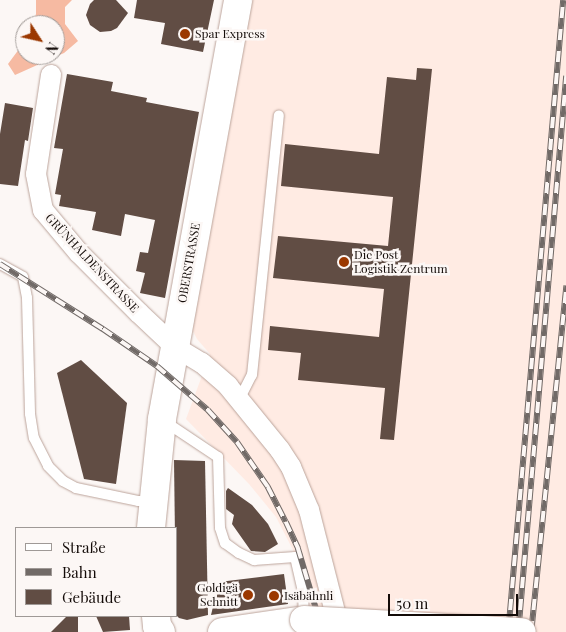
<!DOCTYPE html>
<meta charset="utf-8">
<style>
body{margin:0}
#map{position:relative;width:566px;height:632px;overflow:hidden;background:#fcf7f5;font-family:"Playfair Display",serif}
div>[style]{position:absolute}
.built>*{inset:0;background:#ffebe3}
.forest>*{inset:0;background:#f6baa2}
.building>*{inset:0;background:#614d44}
.roads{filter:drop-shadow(0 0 1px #bca49b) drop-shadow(0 0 1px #bca49b)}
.lane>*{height:10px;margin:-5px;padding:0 5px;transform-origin:5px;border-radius:5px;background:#fff}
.street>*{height:20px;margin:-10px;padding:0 10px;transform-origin:10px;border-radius:10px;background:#fff}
.secondary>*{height:28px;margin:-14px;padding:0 14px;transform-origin:14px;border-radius:14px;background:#fff}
.rail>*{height:5.5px;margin-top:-2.75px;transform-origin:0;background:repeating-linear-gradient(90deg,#fcf7f5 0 11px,#716a67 0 22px);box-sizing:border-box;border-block:1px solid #716a67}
.bridges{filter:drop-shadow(0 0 1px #bca49b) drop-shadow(0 0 1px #bca49b)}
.secondary-bridge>*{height:28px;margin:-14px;padding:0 14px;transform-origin:14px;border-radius:14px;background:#fff}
.dots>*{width:14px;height:14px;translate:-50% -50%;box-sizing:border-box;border:2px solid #fcf7f5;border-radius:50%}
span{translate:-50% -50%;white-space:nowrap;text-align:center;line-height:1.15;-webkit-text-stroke:5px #fcf7f5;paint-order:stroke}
.poi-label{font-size:12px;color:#130b08}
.left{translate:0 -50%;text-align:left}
.right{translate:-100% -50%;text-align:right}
.street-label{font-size:12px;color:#130b08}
.legend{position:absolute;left:15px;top:527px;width:162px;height:90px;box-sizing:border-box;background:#fcf7f5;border:1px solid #9f9996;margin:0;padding:6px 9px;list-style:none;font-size:15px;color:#130b08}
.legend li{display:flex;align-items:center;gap:10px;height:25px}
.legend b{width:25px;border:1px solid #9f9996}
.north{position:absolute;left:15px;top:15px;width:50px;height:50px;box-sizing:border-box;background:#fcf7f5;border:1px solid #9f9996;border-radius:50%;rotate:125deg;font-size:14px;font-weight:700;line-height:20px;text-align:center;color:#130b08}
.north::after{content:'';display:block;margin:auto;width:18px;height:22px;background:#9b3800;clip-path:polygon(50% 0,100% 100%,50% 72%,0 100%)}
.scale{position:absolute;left:388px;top:594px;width:130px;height:22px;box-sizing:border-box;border:2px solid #130b08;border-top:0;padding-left:6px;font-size:15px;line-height:18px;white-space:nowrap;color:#130b08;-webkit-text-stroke:4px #fcf7f5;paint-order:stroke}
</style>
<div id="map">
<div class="built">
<div style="clip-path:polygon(238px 0,566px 0,566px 632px,317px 632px,307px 593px,293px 550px,276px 517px,249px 484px,186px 419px,210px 354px,197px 339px,181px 308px)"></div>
</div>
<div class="forest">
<div style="clip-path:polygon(36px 0,72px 0,65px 7px,65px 24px,78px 41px,64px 53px,15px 75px,8px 64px,25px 41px,25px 55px,55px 55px,55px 25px,32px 25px,36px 14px)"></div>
</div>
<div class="building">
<div style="clip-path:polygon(94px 0,116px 0,128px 13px,117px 28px,111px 31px,100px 32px,90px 25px,86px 15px,90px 4px)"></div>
<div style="clip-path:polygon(137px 0,214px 0,203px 52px,161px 44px,165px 23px,134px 18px)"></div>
<div style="clip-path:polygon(417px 68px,432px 69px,394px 440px,380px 439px,385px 388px,298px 380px,301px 353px,268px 350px,270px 326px,379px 337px,384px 289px,273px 278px,278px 236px,388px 246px,393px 197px,281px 186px,285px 144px,379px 154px,387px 77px,416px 80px)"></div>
<div style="clip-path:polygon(67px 74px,113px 82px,111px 91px,147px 98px,146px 102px,199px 112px,165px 298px,140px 293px,145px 273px,136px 271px,140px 252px,148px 253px,155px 220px,125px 214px,121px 236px,92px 230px,96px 212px,59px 206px,61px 195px,55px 194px,63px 149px,54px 148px)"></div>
<div style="clip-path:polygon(5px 103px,33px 108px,28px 141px,25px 140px,18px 186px,0 184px,0 134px)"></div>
<div style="clip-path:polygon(81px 360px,127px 403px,116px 484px,84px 479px,57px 373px)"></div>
<div style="clip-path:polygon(174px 460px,205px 461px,208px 615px,187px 620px,179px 618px,176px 615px)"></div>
<div style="clip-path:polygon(228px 488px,252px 505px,268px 524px,278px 544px,265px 552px,251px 551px,232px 524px,234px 515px,226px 509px,226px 491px)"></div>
<div style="clip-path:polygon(284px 574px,288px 604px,211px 615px,219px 582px)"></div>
<div style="clip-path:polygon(67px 616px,78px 616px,78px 632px,51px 632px)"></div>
<div style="clip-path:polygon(96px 616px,129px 616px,130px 630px,103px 632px)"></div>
</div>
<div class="roads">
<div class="lane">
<div style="left:0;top:264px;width:26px;rotate:29deg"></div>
<div style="left:23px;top:277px;width:21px;rotate:79deg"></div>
<div style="left:27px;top:298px;width:116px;rotate:88.5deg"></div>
<div style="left:30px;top:414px;width:24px;rotate:81deg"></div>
<div style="left:34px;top:438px;width:31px;rotate:63deg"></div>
<div style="left:48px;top:466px;width:21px;rotate:45deg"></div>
<div style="left:63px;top:481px;width:15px;rotate:28deg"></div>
<div style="left:76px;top:488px;width:63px;rotate:11.8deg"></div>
<div style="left:138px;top:501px;width:14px"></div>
<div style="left:239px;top:400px;width:28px;rotate:-63deg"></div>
<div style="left:252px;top:375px;width:261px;rotate:-84.1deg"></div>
<div style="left:164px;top:421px;width:65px;rotate:33.7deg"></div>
<div style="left:218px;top:457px;width:71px;rotate:88.4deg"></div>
<div style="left:220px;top:528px;width:16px;rotate:72deg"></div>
<div style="left:225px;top:543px;width:17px;rotate:36deg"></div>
<div style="left:239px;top:553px;width:17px;rotate:25deg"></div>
<div style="left:254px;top:560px;width:41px;rotate:-4.2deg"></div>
<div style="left:295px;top:557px;width:36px;rotate:77deg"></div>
<div style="left:303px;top:592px;width:28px;rotate:88deg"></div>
</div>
<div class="street">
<div style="left:51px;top:75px;width:100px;rotate:98.6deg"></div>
<div style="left:36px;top:174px;width:37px;rotate:79deg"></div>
<div style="left:43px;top:210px;width:56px;rotate:50.1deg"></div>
<div style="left:79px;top:253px;width:85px;rotate:45deg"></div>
<div style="left:139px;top:313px;width:50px;rotate:43.4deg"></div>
<div style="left:175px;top:347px;width:31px;rotate:31deg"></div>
<div style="left:202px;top:363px;width:35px;rotate:41deg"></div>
<div style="left:228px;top:386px;width:82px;rotate:50.9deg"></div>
<div style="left:280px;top:450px;width:20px;rotate:57deg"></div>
<div style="left:291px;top:467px;width:47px;rotate:67.3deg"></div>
<div style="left:309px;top:510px;width:126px;rotate:75.7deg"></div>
</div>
<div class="secondary">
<div style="left:151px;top:528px;width:110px;rotate:-84.2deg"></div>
<div style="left:162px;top:419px;width:426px;rotate:-79.7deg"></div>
<div style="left:156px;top:616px;width:10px;rotate:84deg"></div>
<div style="left:157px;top:626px;width:7px;rotate:56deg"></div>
<div style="left:222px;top:632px;width:83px;rotate:-8.3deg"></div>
</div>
</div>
<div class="rail">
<div style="left:0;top:264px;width:122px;rotate:32.3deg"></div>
<div style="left:103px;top:329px;width:65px;rotate:34.4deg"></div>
<div style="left:157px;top:366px;width:67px;rotate:40.8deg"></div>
<div style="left:208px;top:410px;width:43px;rotate:47.8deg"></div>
<div style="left:237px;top:442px;width:55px;rotate:55.4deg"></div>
<div style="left:268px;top:487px;width:39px;rotate:63deg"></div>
<div style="left:286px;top:522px;width:29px;rotate:65deg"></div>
<div style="left:298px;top:548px;width:88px;rotate:73.4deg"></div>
<div style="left:508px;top:632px;width:634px;rotate:-85.03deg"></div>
<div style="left:518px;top:632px;width:558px;rotate:-85.07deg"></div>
<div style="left:531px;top:632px;width:348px;rotate:-84.2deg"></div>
</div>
<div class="bridges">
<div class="secondary-bridge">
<div style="left:304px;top:620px;width:218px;rotate:3.2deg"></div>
</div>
</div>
<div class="dots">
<div style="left:185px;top:34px;background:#9b3800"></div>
<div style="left:344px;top:262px;background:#9b3800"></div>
<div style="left:248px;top:595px;background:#9b3800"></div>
<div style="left:274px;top:596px;background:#9b3800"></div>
</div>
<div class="poi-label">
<span class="left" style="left:195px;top:34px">Spar Express</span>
<span class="left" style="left:354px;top:262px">Die Post<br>Logistik Zentrum</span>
<span class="right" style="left:238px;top:595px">Goldigä<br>Schnitt</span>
<span class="left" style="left:284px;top:596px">Isäbähnli</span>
</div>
<div class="street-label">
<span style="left:92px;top:263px;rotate:47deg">GRÜNHALDENSTRASSE</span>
<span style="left:189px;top:263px;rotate:-80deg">OBERSTRASSE</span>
</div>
<ul class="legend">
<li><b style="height:6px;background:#fff"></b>Straße</li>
<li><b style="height:6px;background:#716a67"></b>Bahn</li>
<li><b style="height:14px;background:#614d44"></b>Gebäude</li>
</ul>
<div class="north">N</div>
<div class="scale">50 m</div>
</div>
